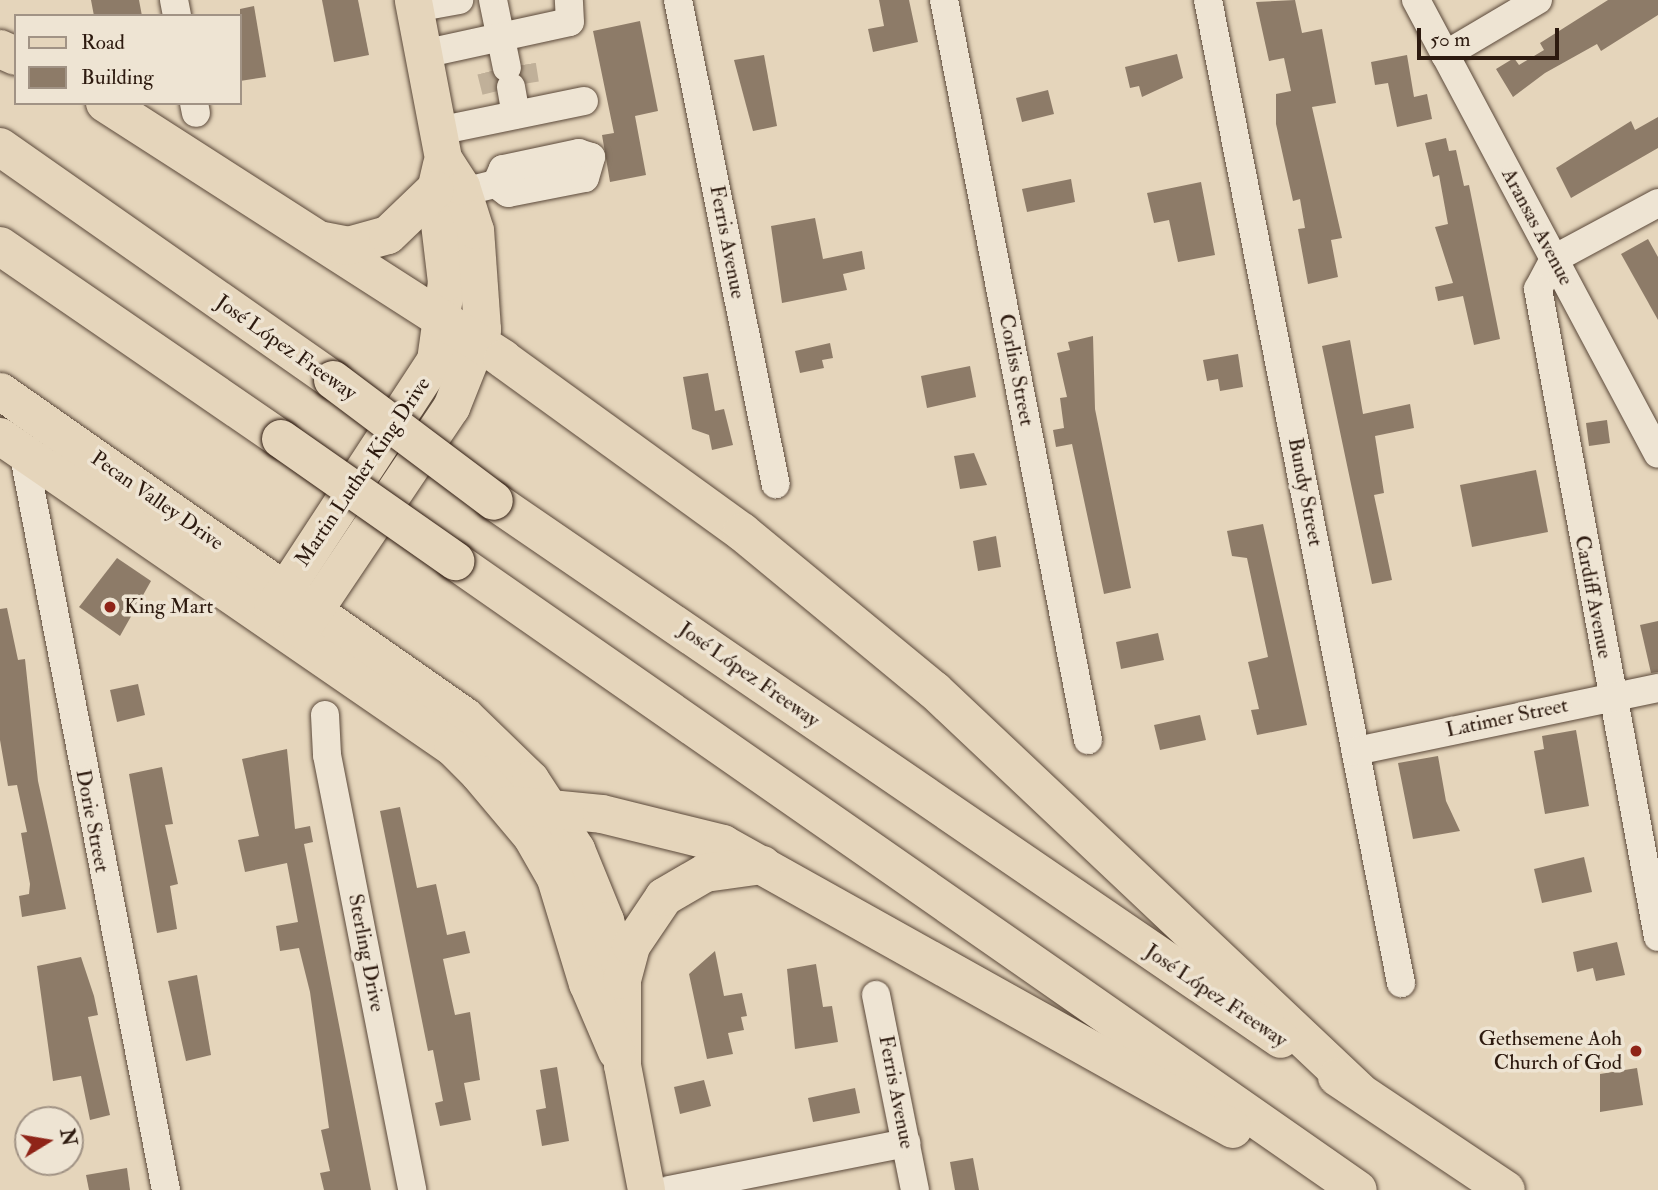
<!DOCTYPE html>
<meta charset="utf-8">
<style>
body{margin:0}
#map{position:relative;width:1658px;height:1190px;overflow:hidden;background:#e5d5bb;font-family:"IM FELL Double Pica",serif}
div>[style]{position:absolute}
.building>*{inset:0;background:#8d7b68}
.minor-tunnel>*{height:28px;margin-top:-14px;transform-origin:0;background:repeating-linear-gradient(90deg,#c0b099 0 28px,transparent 0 42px)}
.roads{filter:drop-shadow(0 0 2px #5b493a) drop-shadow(0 0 2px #5b493a)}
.minor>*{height:28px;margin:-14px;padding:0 14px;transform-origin:14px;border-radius:14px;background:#eee4d3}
.major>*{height:37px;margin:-18.5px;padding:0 18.5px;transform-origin:18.5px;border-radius:18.5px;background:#e5d5bb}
.highway>*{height:38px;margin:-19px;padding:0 19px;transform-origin:19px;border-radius:19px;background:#e5d5bb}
.bridges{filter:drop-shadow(0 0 2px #2d1a0f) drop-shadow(0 0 2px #2d1a0f)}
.highway-bridge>*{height:38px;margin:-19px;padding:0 19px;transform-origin:19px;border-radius:19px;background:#e5d5bb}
.dots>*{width:19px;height:19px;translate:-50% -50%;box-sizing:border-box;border:4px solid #eee4d3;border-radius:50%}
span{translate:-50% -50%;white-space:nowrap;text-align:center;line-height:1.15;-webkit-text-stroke:7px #eee4d3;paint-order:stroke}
.street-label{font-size:21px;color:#2d1a0f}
.poi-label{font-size:21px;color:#2d1a0f}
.left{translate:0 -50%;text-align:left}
.right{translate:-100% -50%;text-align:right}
.legend{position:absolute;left:14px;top:14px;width:228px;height:91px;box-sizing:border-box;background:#eee4d3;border:2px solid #a19385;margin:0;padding:9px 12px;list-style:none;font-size:21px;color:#2d1a0f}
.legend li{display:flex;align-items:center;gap:14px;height:35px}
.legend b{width:35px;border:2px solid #a19385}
.north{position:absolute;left:14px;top:1106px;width:70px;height:70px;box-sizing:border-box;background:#eee4d3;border:2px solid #a19385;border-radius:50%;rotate:79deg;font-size:19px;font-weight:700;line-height:28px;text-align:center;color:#2d1a0f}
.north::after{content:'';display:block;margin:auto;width:24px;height:32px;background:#8f2418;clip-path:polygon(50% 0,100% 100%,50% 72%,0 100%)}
.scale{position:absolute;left:1417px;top:28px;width:142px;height:32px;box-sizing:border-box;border:4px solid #2d1a0f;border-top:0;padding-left:9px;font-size:21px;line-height:24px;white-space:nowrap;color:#2d1a0f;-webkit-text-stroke:5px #eee4d3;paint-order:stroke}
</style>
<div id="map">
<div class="building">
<div style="clip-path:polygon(91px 0,139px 0,142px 16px,94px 16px)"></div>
<div style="clip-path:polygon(322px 0,358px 0,369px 55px,334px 62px)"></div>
<div style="clip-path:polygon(879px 0,909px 0,918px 42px,873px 52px,868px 29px,884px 26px)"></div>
<div style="clip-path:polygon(1295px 0,1302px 33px,1322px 29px,1336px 103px,1312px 107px,1342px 238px,1331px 240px,1338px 277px,1308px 284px,1298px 229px,1305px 228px,1300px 199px,1293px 201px,1276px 124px,1276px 94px,1291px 91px,1284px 58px,1269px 61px,1256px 2px)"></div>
<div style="clip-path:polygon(1608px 0,1658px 0,1658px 15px,1601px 51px,1597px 44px,1545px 73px,1513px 97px,1496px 69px,1514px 58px,1519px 65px,1544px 50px,1540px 43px)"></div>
<div style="clip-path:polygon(254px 6px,266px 77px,240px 81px,240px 9px)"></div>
<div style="clip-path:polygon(640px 21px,658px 111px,635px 116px,646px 175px,610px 182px,602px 135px,614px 133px,593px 31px)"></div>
<div style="clip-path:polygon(1177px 54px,1183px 78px,1142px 97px,1139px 86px,1130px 88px,1125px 67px)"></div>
<div style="clip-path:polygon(764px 55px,777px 126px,753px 131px,734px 60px)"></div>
<div style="clip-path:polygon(1407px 55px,1414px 97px,1427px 94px,1432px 119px,1397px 127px,1388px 83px,1375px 85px,1371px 62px)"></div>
<div style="clip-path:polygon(1048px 90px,1054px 114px,1022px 122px,1016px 98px)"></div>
<div style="clip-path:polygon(1658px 117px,1658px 148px,1571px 198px,1556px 168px,1631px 121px,1635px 130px)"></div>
<div style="clip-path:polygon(1446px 138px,1449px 151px,1456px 150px,1464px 186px,1469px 185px,1500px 339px,1474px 345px,1463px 296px,1438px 301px,1435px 287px,1453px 283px,1435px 227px,1448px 224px,1439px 175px,1433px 177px,1425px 143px)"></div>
<div style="clip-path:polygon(1071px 179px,1075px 202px,1027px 212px,1022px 189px)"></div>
<div style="clip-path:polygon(1201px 182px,1215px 255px,1178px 262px,1169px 220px,1154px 223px,1147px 193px)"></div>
<div style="clip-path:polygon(815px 218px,823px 259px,862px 251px,865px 269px,843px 274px,847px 290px,782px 303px,771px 226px)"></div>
<div style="clip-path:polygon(1648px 239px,1658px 257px,1658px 320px,1621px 254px)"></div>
<div style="clip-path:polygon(1093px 336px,1095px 409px,1131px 588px,1104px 594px,1072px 444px,1056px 447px,1053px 430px,1064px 428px,1060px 398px,1067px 397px,1057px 353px,1070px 350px,1068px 342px)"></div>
<div style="clip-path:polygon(1350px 340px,1363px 414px,1410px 404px,1414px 428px,1375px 436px,1384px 493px,1374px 495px,1392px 580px,1372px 584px,1322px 346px)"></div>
<div style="clip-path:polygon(830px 343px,833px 358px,822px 360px,824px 368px,800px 373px,795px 351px)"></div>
<div style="clip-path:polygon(1238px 354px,1243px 387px,1220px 391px,1218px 379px,1207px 381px,1203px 360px)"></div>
<div style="clip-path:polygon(970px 366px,976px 397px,927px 408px,921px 376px)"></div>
<div style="clip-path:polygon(708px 373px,715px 411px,724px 409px,733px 445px,712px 450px,709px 435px,692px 429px,683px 377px)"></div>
<div style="clip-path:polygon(1607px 420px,1610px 443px,1589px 446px,1586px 423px)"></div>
<div style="clip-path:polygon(974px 453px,987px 485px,960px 489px,954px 456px)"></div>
<div style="clip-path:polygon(1536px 470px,1548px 532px,1472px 547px,1460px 485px)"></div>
<div style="clip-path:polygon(1263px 524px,1307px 725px,1257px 735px,1251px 710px,1259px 709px,1248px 662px,1268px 657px,1247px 558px,1232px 556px,1227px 531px)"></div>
<div style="clip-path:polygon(996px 536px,1001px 567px,978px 571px,973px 541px)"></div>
<div style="clip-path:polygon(117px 558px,151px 581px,120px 636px,79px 607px)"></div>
<div style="clip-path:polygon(7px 608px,18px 660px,25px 659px,38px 781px,66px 909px,22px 917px,19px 896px,29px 894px,30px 884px,21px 833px,27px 832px,17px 785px,8px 786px,0 740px,0 609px)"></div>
<div style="clip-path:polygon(1658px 621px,1658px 672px,1651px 673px,1640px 625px)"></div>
<div style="clip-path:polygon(1158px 633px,1164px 660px,1121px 669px,1116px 642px)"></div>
<div style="clip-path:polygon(138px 684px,145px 715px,117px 722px,110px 690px)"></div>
<div style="clip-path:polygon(1200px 715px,1206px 740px,1160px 750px,1154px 725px)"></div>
<div style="clip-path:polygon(1576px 730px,1589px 806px,1545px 814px,1534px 751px,1544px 749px,1542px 736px)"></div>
<div style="clip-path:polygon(287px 749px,295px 829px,310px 826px,313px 842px,304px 844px,371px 1190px,324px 1190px,320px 1173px,330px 1171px,321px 1130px,329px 1128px,310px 992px,299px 948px,280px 951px,276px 926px,298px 922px,287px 863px,245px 872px,238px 840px,259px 836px,242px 759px)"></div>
<div style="clip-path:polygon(1438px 756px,1446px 801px,1460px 831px,1413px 839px,1398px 763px)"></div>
<div style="clip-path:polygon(162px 767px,173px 824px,165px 825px,178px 884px,170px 886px,177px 929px,157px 933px,129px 774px)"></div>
<div style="clip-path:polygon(400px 807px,417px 888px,436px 884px,447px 935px,465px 931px,470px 953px,443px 959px,455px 1015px,470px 1012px,480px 1080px,464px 1083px,471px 1120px,440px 1126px,435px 1103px,443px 1101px,433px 1050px,428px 1051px,380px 811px)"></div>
<div style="clip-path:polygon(1584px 857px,1592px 892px,1542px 903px,1534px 869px)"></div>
<div style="clip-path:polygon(1617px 942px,1625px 975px,1596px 981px,1593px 968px,1577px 972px,1573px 952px)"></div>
<div style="clip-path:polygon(715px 951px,724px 996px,742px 993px,747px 1016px,741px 1017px,744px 1030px,728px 1033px,733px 1054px,707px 1059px,689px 974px)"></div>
<div style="clip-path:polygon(81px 957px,94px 996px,98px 1015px,88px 1017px,110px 1115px,90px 1120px,81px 1076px,53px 1081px,37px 966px)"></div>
<div style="clip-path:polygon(816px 964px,823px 1007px,832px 1006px,838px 1042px,795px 1049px,787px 969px)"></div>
<div style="clip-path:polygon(197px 975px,211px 1055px,186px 1061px,168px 981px)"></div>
<div style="clip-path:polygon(557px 1067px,569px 1141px,542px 1146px,536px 1110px,546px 1108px,540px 1070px)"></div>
<div style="clip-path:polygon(1637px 1068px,1643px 1105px,1600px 1112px,1600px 1074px)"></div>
<div style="clip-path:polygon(704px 1080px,711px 1106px,680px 1114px,674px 1087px)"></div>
<div style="clip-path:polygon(855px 1088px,860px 1113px,813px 1122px,808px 1098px)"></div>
<div style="clip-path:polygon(973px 1158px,979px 1190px,955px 1190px,950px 1162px)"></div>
<div style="clip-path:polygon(127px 1168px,130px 1190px,89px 1190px,86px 1175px)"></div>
</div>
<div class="minor-tunnel">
<div style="left:522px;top:65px;width:19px;rotate:81deg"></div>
<div style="left:491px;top:71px;width:21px;rotate:76deg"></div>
</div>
<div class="roads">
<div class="minor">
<div style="left:174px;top:0;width:16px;rotate:79deg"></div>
<div style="left:493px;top:0;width:69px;rotate:78.4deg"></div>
<div style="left:678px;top:0;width:494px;rotate:78.6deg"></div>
<div style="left:944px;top:0;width:754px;rotate:78.99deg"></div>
<div style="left:1208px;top:0;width:1002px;rotate:78.89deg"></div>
<div style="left:1416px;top:0;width:514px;rotate:61.94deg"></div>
<div style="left:415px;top:8px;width:45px;rotate:-10.3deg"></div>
<div style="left:423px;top:54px;width:150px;rotate:-12.3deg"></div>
<div style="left:570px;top:22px;width:22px;rotate:-93deg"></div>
<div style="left:1445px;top:55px;width:108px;rotate:-30.6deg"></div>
<div style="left:511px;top:87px;width:28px;rotate:80deg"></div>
<div style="left:194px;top:103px;width:10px;rotate:79deg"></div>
<div style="left:438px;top:131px;width:149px;rotate:-11.6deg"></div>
<div style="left:463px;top:192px;width:34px;rotate:-14deg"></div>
<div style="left:496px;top:184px;width:15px;rotate:37deg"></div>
<div style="left:508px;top:193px;width:78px;rotate:-11deg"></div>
<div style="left:585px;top:178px;width:22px;rotate:-74deg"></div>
<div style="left:591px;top:157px;width:13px;rotate:-162deg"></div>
<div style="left:579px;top:153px;width:78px;rotate:168.1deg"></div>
<div style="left:503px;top:169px;width:17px;rotate:115deg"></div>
<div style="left:1658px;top:203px;width:118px;rotate:151.7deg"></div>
<div style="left:1554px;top:259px;width:34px;rotate:118deg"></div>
<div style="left:1538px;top:289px;width:659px;rotate:79.51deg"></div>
<div style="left:23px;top:451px;width:753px;rotate:79.05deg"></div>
<div style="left:325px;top:715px;width:40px;rotate:87.1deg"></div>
<div style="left:327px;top:755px;width:443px;rotate:78.9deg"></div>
<div style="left:1356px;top:751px;width:309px;rotate:-11.8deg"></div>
<div style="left:876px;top:995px;width:199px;rotate:78.7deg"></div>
<div style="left:669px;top:1190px;width:242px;rotate:-11.2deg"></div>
</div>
<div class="major">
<div style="left:0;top:391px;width:567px;rotate:34.95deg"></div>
<div style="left:465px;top:716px;width:91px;rotate:44.1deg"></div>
<div style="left:530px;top:779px;width:84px;rotate:56.7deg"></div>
<div style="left:576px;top:849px;width:77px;rotate:67.8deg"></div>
<div style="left:605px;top:920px;width:62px;rotate:74.2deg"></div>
<div style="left:622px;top:980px;width:85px;rotate:90deg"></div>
<div style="left:622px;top:1065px;width:127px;rotate:79.1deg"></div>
<div style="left:0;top:436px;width:549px;rotate:34.53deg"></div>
<div style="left:452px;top:747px;width:37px;rotate:45deg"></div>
<div style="left:478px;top:773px;width:82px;rotate:49.9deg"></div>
<div style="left:531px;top:836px;width:48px;rotate:60.3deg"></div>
<div style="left:555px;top:878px;width:110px;rotate:73.1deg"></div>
<div style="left:587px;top:983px;width:74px;rotate:66.9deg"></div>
<div style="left:272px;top:609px;width:298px;rotate:-56.8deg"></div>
<div style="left:435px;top:360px;width:79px;rotate:-82deg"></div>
<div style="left:446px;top:282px;width:93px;rotate:-96.8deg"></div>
<div style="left:435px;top:190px;width:26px;rotate:-77deg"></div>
<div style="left:301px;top:630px;width:269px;rotate:-56.1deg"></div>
<div style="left:451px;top:407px;width:84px;rotate:-68.3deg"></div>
<div style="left:482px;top:329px;width:99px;rotate:-94deg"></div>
<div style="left:475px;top:230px;width:46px;rotate:-107.7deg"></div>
<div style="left:461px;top:186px;width:33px;rotate:-123deg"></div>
<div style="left:443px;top:158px;width:161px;rotate:-100.8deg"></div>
</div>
<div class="highway">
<div style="left:0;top:49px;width:17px;rotate:24deg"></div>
<div style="left:105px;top:103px;width:473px;rotate:32.7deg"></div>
<div style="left:503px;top:359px;width:295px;rotate:35.9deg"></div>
<div style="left:742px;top:532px;width:249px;rotate:39.5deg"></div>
<div style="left:934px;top:690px;width:584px;rotate:43.34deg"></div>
<div style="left:0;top:147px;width:406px;rotate:35deg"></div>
<div style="left:323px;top:241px;width:25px;rotate:11deg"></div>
<div style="left:348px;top:246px;width:41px;rotate:-15.4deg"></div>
<div style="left:388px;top:235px;width:65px;rotate:-43.8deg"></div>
<div style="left:0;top:246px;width:341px;rotate:34.5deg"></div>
<div style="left:494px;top:501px;width:953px;rotate:34.36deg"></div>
<div style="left:455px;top:561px;width:1100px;rotate:34.86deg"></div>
<div style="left:509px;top:805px;width:93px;rotate:5.5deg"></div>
<div style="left:602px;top:814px;width:125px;rotate:13.9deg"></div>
<div style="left:723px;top:844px;width:584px;rotate:29.2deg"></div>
<div style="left:622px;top:980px;width:35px;rotate:-75deg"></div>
<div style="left:631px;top:946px;width:59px;rotate:-56deg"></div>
<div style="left:664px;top:897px;width:48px;rotate:-30.3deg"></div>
<div style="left:705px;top:873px;width:58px;rotate:-8deg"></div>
<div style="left:1337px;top:1077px;width:203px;rotate:33.8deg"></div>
</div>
</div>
<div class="bridges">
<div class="highway-bridge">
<div style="left:333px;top:380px;width:201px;rotate:36.9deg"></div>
<div style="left:281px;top:439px;width:213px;rotate:35deg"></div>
</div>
</div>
<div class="dots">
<div style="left:110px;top:607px;background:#8f2418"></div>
<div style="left:1636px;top:1051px;background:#8f2418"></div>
</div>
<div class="street-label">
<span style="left:1537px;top:227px;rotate:62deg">Aransas Avenue</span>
<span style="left:727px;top:242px;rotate:79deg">Ferris Avenue</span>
<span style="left:286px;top:348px;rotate:35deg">José López Freeway</span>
<span style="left:1016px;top:370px;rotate:79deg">Corliss Street</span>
<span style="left:363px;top:472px;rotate:-56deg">Martin Luther King Drive</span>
<span style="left:1305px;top:492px;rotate:79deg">Bundy Street</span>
<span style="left:157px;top:501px;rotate:35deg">Pecan Valley Drive</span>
<span style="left:1593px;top:597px;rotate:79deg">Cardiff Avenue</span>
<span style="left:749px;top:675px;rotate:35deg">José López Freeway</span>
<span style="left:1507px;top:718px;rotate:-12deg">Latimer Street</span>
<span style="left:92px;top:821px;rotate:79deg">Dorie Street</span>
<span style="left:366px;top:953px;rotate:79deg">Sterling Drive</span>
<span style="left:1216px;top:996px;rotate:34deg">José López Freeway</span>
<span style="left:896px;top:1092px;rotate:79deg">Ferris Avenue</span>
</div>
<div class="poi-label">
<span class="left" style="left:124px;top:607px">King Mart</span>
<span class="right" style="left:1622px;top:1051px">Gethsemene Aoh<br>Church of God</span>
</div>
<ul class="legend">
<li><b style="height:9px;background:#e5d5bb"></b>Road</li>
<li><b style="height:19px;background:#8d7b68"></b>Building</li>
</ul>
<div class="north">N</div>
<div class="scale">50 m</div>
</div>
